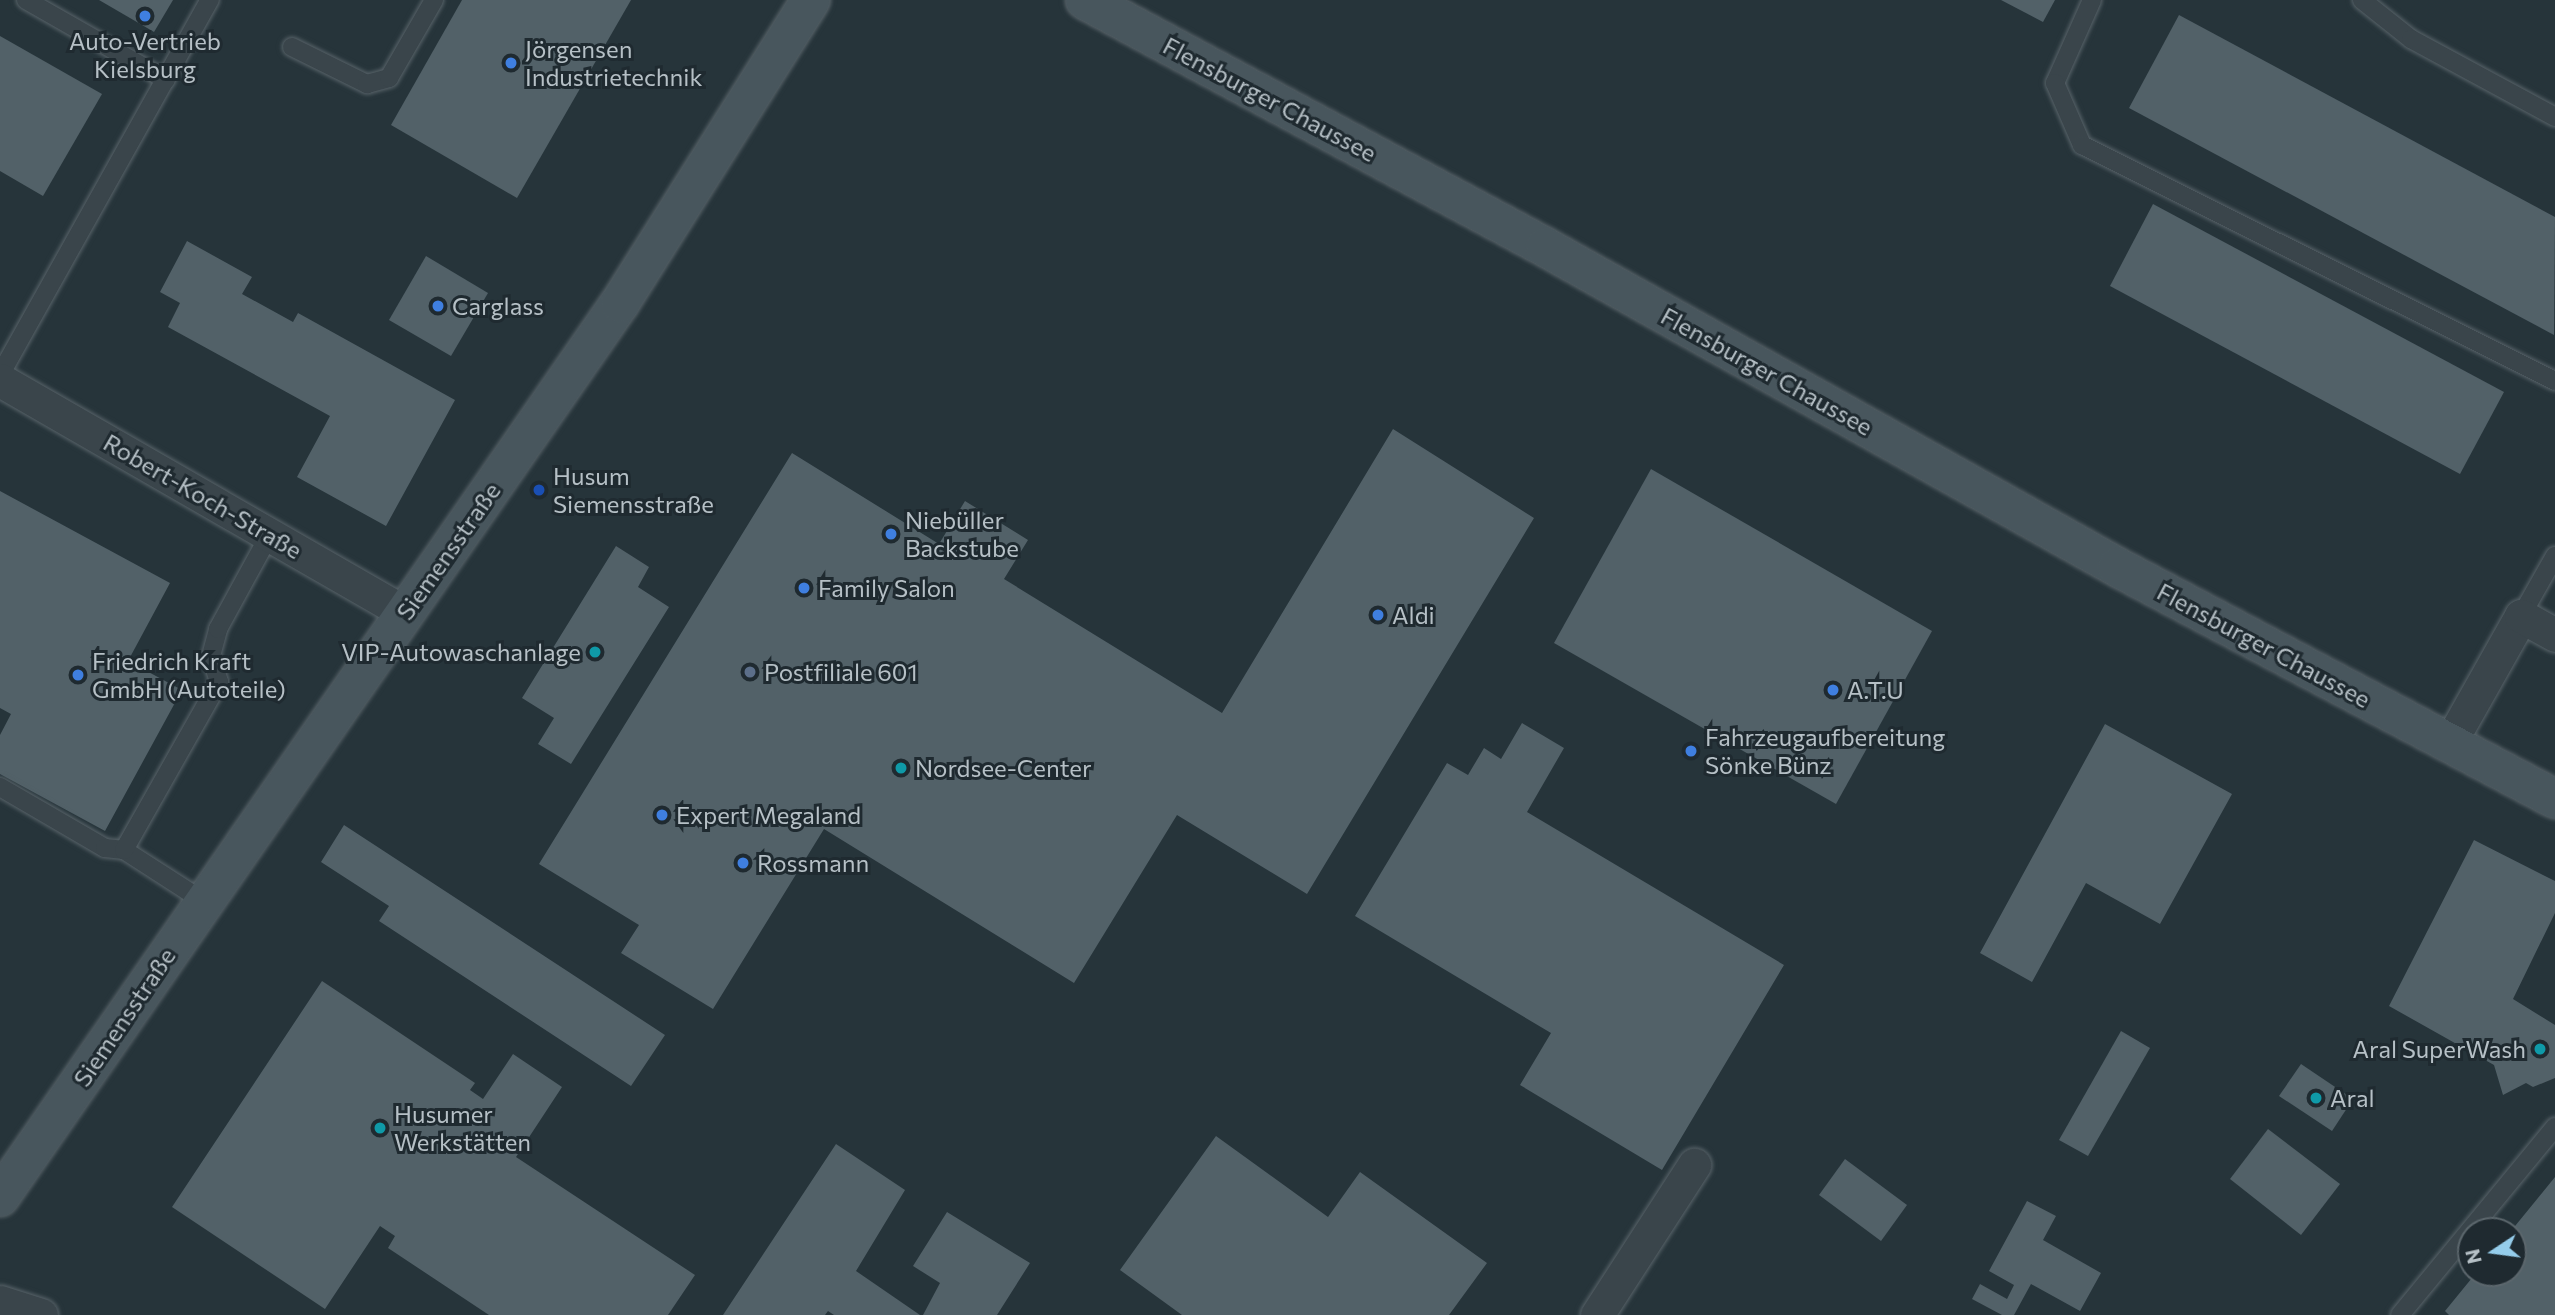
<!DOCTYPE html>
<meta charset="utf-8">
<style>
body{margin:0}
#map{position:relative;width:2555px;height:1315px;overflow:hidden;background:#26343a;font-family:Commissioner,sans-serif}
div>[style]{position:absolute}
.building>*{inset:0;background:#526168}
.roads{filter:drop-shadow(0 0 2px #586369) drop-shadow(0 0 2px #586369)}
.lane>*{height:18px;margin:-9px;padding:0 9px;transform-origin:9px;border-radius:9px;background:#3a454b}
.street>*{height:33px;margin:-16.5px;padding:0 16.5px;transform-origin:16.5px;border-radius:16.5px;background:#3a454b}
.secondary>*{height:38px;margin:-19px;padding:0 19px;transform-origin:19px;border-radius:19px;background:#48565d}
.dots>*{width:19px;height:19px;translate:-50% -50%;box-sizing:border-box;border:4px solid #1f2a30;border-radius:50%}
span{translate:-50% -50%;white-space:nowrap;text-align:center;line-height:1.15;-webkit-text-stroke:6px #1f2a30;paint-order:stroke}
.poi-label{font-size:24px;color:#b6c0c6}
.left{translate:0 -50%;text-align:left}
.right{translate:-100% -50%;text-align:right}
.street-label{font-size:24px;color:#b6c0c6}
.north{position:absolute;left:2457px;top:1217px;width:70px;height:70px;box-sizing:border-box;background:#1f2a30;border:2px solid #5b666c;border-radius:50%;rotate:257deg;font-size:19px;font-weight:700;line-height:28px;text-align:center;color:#b6c0c6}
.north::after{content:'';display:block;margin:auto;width:24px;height:32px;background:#95cdeb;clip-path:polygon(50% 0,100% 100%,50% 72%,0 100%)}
</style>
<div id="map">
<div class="building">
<div style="clip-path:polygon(99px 0,173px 0,154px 32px)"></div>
<div style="clip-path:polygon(462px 0,631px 0,517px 198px,391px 125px)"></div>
<div style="clip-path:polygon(2001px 0,2055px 0,2043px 22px)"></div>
<div style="clip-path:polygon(2179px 15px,2555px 217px,2554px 335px,2129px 108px)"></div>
<div style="clip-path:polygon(0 36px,102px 94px,43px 196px,0 171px)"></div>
<div style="clip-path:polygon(2153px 204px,2504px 392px,2460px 474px,2110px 286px)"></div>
<div style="clip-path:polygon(187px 241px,252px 277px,242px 294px,293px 322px,298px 313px,455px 400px,386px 526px,297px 477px,330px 416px,168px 327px,180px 303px,160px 292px)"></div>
<div style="clip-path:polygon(426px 256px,488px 293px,451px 356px,389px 320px)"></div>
<div style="clip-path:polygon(1393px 429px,1534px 518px,1307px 894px,1177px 815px,1074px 983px,824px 829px,713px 1009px,621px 953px,639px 925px,539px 864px,792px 453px,939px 544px,965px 501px,1028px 540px,1004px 579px,1222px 713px)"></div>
<div style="clip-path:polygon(1651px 469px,1932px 631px,1836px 804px,1554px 643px)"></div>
<div style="clip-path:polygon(0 491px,170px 583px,128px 661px,182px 690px,105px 831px,0 774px,0 735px,11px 714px,0 708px)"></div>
<div style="clip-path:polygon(616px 546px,649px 567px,638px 587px,669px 607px,571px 764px,538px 744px,554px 718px,522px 698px)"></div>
<div style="clip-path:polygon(1522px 723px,1564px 748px,1527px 812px,1784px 965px,1662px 1170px,1520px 1085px,1551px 1033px,1355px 916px,1447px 763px,1468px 775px,1484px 748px,1501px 759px)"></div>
<div style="clip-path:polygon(2105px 724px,2232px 794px,2160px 924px,2086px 883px,2032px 982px,1980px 953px)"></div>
<div style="clip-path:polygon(344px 825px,665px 1035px,631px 1086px,379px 921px,389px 906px,321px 862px)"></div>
<div style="clip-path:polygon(2474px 840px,2555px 881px,2555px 913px,2513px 999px,2555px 1025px,2555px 1078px,2533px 1087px,2526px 1083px,2503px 1095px,2494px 1065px,2389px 1006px)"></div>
<div style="clip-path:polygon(322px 981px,475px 1083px,470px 1090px,483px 1099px,513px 1054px,562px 1087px,516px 1157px,695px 1275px,668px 1315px,489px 1315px,388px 1248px,395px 1236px,380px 1226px,325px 1309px,172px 1207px)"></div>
<div style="clip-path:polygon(2121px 1031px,2150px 1048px,2088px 1156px,2059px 1140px)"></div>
<div style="clip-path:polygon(2301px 1064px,2353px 1099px,2332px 1131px,2279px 1096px)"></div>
<div style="clip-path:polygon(2268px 1129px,2340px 1184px,2301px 1235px,2230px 1179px)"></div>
<div style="clip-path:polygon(1216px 1136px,1328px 1217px,1360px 1172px,1487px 1263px,1449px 1315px,1182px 1315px,1120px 1270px)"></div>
<div style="clip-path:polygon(836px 1144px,905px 1190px,856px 1271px,920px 1315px,834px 1315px,828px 1311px,825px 1315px,723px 1315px)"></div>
<div style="clip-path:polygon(1845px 1159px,1907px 1205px,1881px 1241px,1819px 1195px)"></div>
<div style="clip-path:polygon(2555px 1177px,2555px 1315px,2449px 1315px,2445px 1311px,2476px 1273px,2513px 1273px,2511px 1231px)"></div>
<div style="clip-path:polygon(2027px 1201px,2056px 1216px,2043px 1240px,2101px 1273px,2080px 1311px,2031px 1284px,2014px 1315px,2002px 1315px,1972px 1299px,1980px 1284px,2007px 1299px,2014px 1285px,1989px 1271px)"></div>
<div style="clip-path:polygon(947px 1212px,1030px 1263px,997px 1315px,923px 1315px,940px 1283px,913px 1266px)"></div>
</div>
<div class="roads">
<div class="lane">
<div style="left:26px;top:0;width:161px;rotate:29.7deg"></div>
<div style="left:2092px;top:0;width:91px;rotate:114deg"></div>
<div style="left:2055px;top:83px;width:68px;rotate:66.5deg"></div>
<div style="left:2082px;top:145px;width:529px;rotate:26.52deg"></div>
<div style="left:2362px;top:0;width:63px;rotate:38.5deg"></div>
<div style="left:2411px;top:39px;width:164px;rotate:28.4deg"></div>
<div style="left:292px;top:47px;width:84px;rotate:26.3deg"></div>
<div style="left:367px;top:84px;width:23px;rotate:-15deg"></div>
<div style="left:389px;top:78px;width:90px;rotate:-60deg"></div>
<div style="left:0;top:375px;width:430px;rotate:-60.8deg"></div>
<div style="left:2521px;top:616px;width:69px;rotate:-60.5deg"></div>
<div style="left:0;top:787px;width:121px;rotate:30.2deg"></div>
<div style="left:105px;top:848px;width:19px;rotate:6deg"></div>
<div style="left:124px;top:850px;width:94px;rotate:32.8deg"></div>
<div style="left:124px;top:850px;width:193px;rotate:-60.5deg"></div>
<div style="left:219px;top:682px;width:27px;rotate:-107deg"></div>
<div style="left:211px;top:656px;width:28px;rotate:-75deg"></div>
<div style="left:218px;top:629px;width:108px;rotate:-61.3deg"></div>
<div style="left:2400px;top:1315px;width:244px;rotate:-50.5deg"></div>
</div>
<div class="street">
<div style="left:0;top:380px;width:468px;rotate:29.9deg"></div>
<div style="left:2449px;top:744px;width:147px;rotate:-60.6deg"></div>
<div style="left:2521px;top:616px;width:39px;rotate:29deg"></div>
<div style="left:0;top:1302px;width:43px;rotate:17.6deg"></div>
<div style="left:1597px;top:1315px;width:179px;rotate:-57.1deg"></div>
</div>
<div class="secondary">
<div style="left:1085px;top:0;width:522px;rotate:28.23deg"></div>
<div style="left:1545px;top:247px;width:655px;rotate:29.22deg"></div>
<div style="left:2117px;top:567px;width:496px;rotate:27.9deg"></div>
<div style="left:0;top:1197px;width:1088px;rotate:-55.26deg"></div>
<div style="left:620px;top:303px;width:358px;rotate:-57.8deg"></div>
</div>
</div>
<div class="dots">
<div style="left:145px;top:16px;background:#3f7fe0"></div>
<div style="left:511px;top:63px;background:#3f7fe0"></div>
<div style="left:438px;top:306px;background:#3f7fe0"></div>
<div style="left:539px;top:490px;background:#1a4fb4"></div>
<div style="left:891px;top:534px;background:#3f7fe0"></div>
<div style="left:804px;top:588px;background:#3f7fe0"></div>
<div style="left:1378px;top:615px;background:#3f7fe0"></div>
<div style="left:595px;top:652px;background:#0f9aa8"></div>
<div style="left:750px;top:672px;background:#5c6f8a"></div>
<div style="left:78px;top:675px;background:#3f7fe0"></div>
<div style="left:1833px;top:690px;background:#3f7fe0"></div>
<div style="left:1691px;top:751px;background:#3f7fe0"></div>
<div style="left:901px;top:768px;background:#0f9aa8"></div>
<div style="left:662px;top:815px;background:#3f7fe0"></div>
<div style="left:743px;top:863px;background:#3f7fe0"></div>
<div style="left:2540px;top:1049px;background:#0f9aa8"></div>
<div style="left:2316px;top:1098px;background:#0f9aa8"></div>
<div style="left:380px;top:1128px;background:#0f9aa8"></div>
</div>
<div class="poi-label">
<span style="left:145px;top:55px">Auto-Vertrieb<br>Kielsburg</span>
<span class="left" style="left:525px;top:63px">Jörgensen<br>Industrietechnik</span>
<span class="left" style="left:452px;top:306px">Carglass</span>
<span class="left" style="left:553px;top:490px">Husum<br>Siemensstraße</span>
<span class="left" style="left:905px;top:534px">Niebüller<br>Backstube</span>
<span class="left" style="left:818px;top:588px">Family Salon</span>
<span class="left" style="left:1392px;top:615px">Aldi</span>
<span class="right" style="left:581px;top:652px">VIP-Autowaschanlage</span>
<span class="left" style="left:92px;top:675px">Friedrich Kraft<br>GmbH (Autoteile)</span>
<span class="left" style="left:764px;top:672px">Postfiliale 601</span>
<span class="left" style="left:1847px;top:690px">A.T.U</span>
<span class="left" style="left:1705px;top:751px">Fahrzeugaufbereitung<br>Sönke Bünz</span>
<span class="left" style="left:915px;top:768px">Nordsee-Center</span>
<span class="left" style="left:676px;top:815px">Expert Megaland</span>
<span class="left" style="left:757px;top:863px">Rossmann</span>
<span class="right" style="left:2526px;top:1049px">Aral SuperWash</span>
<span class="left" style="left:2330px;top:1098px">Aral</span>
<span class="left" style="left:394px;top:1128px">Husumer<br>Werkstätten</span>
</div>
<div class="street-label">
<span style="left:1270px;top:99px;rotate:28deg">Flensburger Chaussee</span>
<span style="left:1767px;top:371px;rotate:29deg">Flensburger Chaussee</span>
<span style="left:203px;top:496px;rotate:30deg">Robert-Koch-Straße</span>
<span style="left:448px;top:551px;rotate:-55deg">Siemensstraße</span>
<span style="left:2264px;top:645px;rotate:28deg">Flensburger Chaussee</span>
<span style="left:124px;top:1017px;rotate:-56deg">Siemensstraße</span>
</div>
<div class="north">N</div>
</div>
